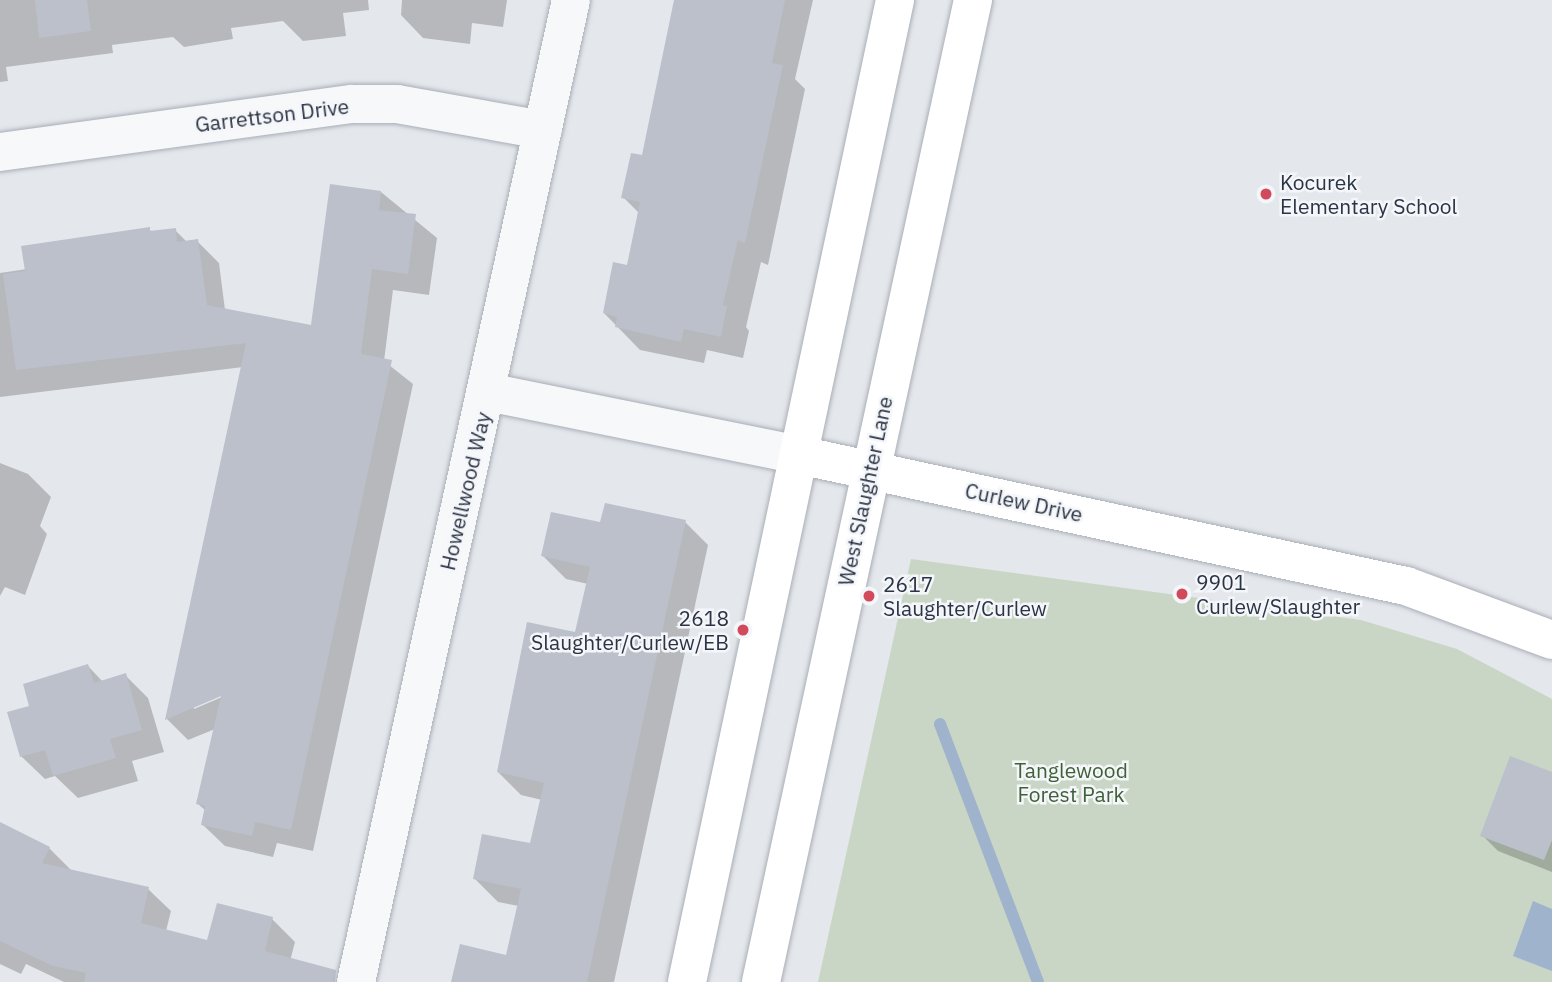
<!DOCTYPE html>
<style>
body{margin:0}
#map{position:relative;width:1552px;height:982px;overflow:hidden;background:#e4e7ec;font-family:"IBM Plex Sans",sans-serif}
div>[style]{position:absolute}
.green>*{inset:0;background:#c9d6c5}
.water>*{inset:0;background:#9fb4cc}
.shadow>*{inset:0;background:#0003}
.stream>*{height:12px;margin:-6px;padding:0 6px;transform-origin:6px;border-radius:6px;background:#9fb4cc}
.building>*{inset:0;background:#bbc0ca}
.roads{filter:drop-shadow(0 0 2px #a9aeb7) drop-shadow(0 0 2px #a9aeb7)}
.street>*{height:38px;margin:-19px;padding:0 19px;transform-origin:19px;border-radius:19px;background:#f7f8fa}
.secondary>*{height:38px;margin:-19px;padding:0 19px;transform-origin:19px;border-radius:19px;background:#fff}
.primary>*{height:38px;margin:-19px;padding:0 19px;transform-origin:19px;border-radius:19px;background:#fff}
.dots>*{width:19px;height:19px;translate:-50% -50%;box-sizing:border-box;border:4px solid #f4f6f9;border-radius:50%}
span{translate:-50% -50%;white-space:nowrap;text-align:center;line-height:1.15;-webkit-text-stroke:5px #f4f6f9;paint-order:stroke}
.street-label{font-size:21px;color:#2b3445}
.poi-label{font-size:21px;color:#2b3445}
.left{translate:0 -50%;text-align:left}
.right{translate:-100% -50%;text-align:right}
.park-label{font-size:21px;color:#3f6138}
</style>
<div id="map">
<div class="green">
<div style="clip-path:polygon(911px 559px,1361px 620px,1457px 649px,1552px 699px,1552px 982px,818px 982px)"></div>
</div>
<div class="water">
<div style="clip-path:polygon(1533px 901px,1552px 909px,1552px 971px,1513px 956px)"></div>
</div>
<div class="shadow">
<div style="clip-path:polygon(0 0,368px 0,369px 10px,343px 13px,346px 36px,303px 41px,283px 21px,231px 28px,233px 39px,184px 47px,173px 37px,112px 45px,113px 53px,6px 67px,8px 81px,0 82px)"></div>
<div style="clip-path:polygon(402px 0,507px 0,503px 27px,472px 23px,470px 44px,423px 38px,401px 15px)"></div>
<div style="clip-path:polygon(676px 0,813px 0,795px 79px,805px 89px,768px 265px,761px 262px,746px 327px,749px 331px,743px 358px,707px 350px,704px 363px,640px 350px,604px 313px,628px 267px,639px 213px,623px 197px,643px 157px)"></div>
<div style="clip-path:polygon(evenodd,381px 192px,437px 238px,429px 295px,393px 290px,384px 361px,413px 384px,313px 851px,277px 843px,273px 857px,225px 846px,203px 825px,206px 811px,198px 804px,215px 729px,188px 740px,167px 719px,243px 367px,0 397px,0 273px,27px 269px,149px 229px,153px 233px,175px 230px,187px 242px,197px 241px,219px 263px,225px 310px,313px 328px,381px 192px,228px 691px,229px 694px,194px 709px,194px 705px,228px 691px)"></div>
<div style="clip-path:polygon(0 463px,28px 474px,51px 497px,40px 526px,47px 534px,25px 595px,5px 587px,0 596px)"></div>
<div style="clip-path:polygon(685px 522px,708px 545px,614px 982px,453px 982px,508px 957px,519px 906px,498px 902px,475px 879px,532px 846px,542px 800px,521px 795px,498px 772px,577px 634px,588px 584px,566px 579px,543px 556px)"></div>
<div style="clip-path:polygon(88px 666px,103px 682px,125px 675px,148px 698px,164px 752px,132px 761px,138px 781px,78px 798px,55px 776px,45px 779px,22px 757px,10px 713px,32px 707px)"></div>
<div style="clip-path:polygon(1552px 774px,1552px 872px,1498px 851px,1482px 835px)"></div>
<div style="clip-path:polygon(0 827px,49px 848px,72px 871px,148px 889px,171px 911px,166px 931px,209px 942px,272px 919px,295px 942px,289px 965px,304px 982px,64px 982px,26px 964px,21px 974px,0 964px)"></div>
</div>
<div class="stream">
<div style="left:940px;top:724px;width:276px;rotate:69.2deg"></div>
</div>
<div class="building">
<div style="clip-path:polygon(35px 0,87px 0,91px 31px,39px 38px)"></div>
<div style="clip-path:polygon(674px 0,785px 0,772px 63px,783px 65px,745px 243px,738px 240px,723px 305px,727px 306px,721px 337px,684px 329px,681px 342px,615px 327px,617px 317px,603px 313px,613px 262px,627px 265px,640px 202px,621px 198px,631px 153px,642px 155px)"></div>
<div style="clip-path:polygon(330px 184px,381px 191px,379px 210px,416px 214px,408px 274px,372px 269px,361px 354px,392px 360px,291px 830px,255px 822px,252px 836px,201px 825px,205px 806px,196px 804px,221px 696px,165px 720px,246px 343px,16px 370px,3px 274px,25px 271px,21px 246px,150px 227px,150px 231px,176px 228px,177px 242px,198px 239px,207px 305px,311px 325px)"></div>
<div style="clip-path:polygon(605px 503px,686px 520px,587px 982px,451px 982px,460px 944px,506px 955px,521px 889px,473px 879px,482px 834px,530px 843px,544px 783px,497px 772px,527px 622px,575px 632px,590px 567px,541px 556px,551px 512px,600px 522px)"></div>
<div style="clip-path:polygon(88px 664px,94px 683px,126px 673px,142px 730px,110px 739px,116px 758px,53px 776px,45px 750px,20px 757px,7px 712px,29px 706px,23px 684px)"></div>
<div style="clip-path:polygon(1510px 756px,1552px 772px,1552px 840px,1544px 860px,1480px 836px)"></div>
<div style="clip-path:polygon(0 822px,50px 847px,42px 863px,149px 887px,141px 923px,207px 940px,217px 903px,273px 917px,265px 951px,336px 970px,335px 982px,84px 982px,86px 973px,53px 966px,0 941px)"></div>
</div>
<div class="roads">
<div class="street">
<div style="left:0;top:152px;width:355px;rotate:-7.8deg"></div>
<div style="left:352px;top:104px;width:45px"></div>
<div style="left:397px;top:104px;width:148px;rotate:10.1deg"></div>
<div style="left:487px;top:392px;width:318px;rotate:11.4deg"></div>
<div style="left:356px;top:982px;width:1005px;rotate:-77.65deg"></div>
</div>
<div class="secondary">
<div style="left:799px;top:455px;width:621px;rotate:12.18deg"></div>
<div style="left:1406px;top:586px;width:156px;rotate:20.3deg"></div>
</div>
<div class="primary">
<div style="left:687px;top:982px;width:1004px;rotate:-78.04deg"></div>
<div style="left:761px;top:982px;width:1005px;rotate:-77.82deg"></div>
</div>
</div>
<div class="dots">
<div style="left:1266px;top:194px;background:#d1495b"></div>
<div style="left:1182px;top:594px;background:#d1495b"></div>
<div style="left:869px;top:596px;background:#d1495b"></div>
<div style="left:743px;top:630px;background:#d1495b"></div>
</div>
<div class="street-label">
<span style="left:272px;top:115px;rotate:-7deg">Garrettson Drive</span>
<span style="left:465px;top:491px;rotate:-77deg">Howellwood Way</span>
<span style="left:865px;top:491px;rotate:-78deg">West Slaughter Lane</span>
<span style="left:1024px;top:502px;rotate:12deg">Curlew Drive</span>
</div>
<div class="poi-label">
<span class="left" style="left:1280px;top:194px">Kocurek<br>Elementary School</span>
<span class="left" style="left:1196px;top:594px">9901<br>Curlew/Slaughter</span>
<span class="left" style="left:883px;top:596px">2617<br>Slaughter/Curlew</span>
<span class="right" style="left:729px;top:630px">2618<br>Slaughter/Curlew/EB</span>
</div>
<div class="park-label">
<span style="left:1071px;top:782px">Tanglewood<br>Forest Park</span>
</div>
</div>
